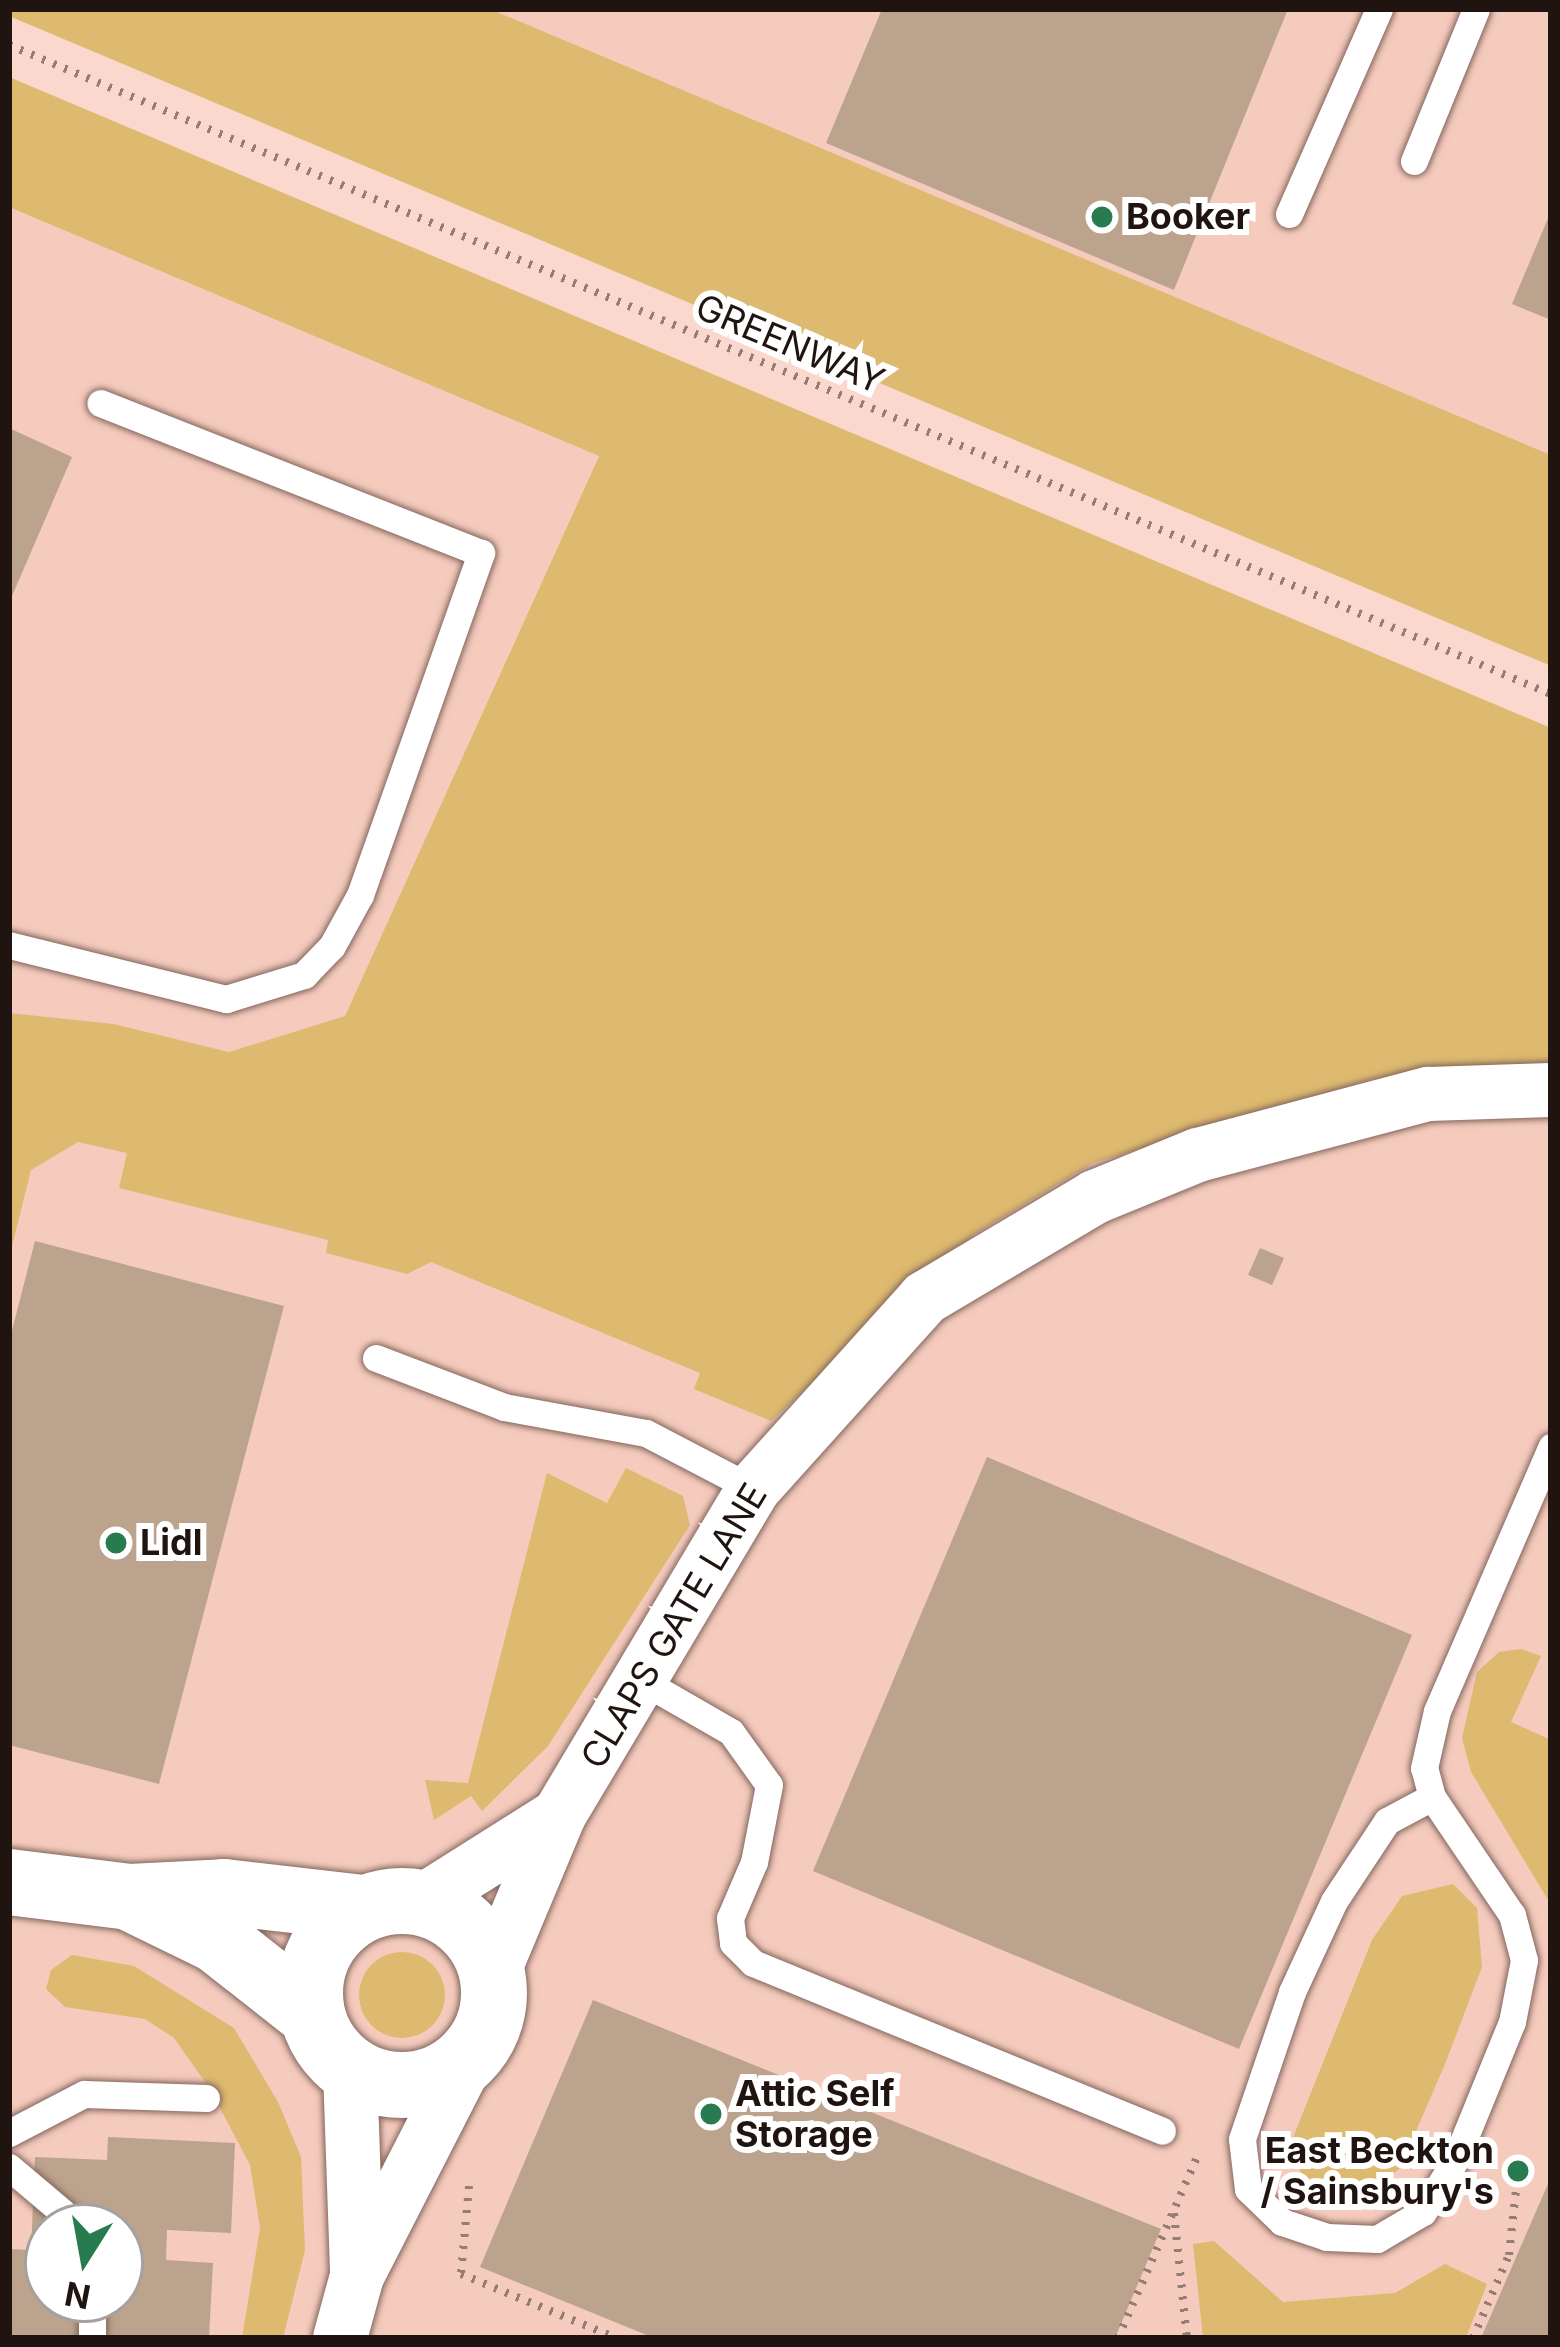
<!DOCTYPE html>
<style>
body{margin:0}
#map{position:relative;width:1560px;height:2347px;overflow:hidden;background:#fad8cd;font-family:Inter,sans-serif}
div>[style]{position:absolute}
.built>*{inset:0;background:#f5cbbe}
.green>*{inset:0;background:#ddba6f}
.round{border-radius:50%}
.building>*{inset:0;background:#bca38e}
.path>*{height:8px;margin-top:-4px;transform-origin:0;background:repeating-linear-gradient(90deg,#957d75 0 3px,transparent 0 12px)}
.roads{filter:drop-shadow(0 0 3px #84665d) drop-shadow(0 0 3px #84665d)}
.lane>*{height:27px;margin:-13.5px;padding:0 13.5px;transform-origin:13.5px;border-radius:13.5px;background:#fff}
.street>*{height:54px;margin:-27px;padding:0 27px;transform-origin:27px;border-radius:27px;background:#fff}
.secondary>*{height:66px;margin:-33px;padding:0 33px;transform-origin:33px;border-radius:33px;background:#fff}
.secondary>.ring{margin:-33px;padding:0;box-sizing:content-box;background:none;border:66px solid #fff;border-radius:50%}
.dots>*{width:33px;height:33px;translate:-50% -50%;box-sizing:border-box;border:6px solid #fff;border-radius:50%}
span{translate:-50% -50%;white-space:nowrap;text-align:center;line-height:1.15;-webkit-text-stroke:12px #fff;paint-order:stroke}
.poi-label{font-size:36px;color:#201410;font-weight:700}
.left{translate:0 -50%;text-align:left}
.right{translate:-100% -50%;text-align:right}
.street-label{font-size:36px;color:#201410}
.frame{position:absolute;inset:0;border:12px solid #201410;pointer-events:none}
.north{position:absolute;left:24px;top:2203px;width:120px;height:120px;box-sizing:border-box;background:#fff;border:3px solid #a6a19f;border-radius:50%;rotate:191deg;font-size:33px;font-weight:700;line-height:48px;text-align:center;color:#201410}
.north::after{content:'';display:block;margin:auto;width:42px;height:54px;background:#287b4e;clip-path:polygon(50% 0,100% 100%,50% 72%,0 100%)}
</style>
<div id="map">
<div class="built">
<div style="clip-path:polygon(490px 9px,1551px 9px,1551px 455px,1295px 348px)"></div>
<div style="clip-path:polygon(evenodd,9px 207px,599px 455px,345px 1016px,229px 1052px,114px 1024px,36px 1016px,850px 1342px,976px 1233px,1093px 1163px,1373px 1079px,1551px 1071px,1551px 2338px,9px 2338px,9px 207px,48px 2227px,120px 2227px,120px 2299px,48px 2299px,48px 2227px)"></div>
</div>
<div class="green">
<div style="clip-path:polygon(9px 9px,490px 9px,1551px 455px,1551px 666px,9px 16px)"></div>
<div style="clip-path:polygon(9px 77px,1551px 728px,1551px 1071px,1373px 1079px,1093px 1163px,976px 1233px,771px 1421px,694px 1389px,700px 1373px,431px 1262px,407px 1274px,326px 1253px,328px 1240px,119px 1188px,127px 1153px,78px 1142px,31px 1170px,9px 1258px,9px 1013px,114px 1024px,229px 1052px,345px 1016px,599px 456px,9px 207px)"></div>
<div style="clip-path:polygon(626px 1468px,683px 1496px,690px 1525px,548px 1746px,482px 1811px,471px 1796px,434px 1820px,425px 1780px,468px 1783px,547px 1473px,607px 1503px)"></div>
<div style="clip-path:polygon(1521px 1649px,1541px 1656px,1511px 1722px,1551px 1740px,1551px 1905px,1471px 1772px,1462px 1738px,1477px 1672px,1499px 1652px)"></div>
<div style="clip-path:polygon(1453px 1884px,1477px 1908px,1482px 1967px,1445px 2064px,1400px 2168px,1367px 2196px,1328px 2201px,1302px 2178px,1292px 2140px,1372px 1940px,1402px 1896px)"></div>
<div class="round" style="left:359px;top:1952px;width:86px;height:86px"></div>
<div style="clip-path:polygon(72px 1955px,134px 1966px,234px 2028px,278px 2102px,301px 2157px,305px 2250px,283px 2338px,242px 2338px,260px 2228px,250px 2165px,210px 2089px,174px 2038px,145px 2019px,65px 2007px,46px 1989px,51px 1970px)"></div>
<div style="clip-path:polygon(1214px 2241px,1283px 2302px,1395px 2293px,1445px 2264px,1487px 2284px,1466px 2338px,1203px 2338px,1193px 2244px)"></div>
</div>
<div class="building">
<div style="clip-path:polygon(882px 9px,1288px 9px,1174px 290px,826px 143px)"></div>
<div style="clip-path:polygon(1551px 211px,1551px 320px,1512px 304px)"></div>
<div style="clip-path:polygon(9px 428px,72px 457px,9px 603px)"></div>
<div style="clip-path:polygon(35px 1241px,284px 1306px,159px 1784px,9px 1745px,9px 1342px)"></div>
<div style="clip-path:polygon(1260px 1248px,1284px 1258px,1272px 1285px,1248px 1275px)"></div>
<div style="clip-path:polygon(987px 1457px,1412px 1635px,1239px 2049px,813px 1871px)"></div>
<div style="clip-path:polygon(593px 2000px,1161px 2229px,1115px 2338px,654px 2338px,480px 2267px)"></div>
<div style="clip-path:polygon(evenodd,108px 2137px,235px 2143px,231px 2233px,167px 2230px,166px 2260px,213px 2263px,209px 2338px,9px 2338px,9px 2249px,31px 2250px,35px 2157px,107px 2160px,108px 2137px,48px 2227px,120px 2227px,120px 2299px,48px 2299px,48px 2227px)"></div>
<div style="clip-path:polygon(1551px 2177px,1551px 2338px,1481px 2338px)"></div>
</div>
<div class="path">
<div style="left:9px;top:45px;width:1673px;rotate:22.83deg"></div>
<div style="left:469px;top:2186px;width:88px;rotate:95.2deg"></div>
<div style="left:461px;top:2274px;width:168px;rotate:22.4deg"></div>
<div style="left:1174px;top:2213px;width:126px;rotate:84.1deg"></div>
<div style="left:1118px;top:2338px;width:197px;rotate:-66.4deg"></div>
<div style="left:1473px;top:2338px;width:90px;rotate:-66.6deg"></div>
<div style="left:1509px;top:2255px;width:84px;rotate:-83.9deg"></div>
</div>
<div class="roads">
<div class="lane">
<div style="left:1414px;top:161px;width:164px;rotate:-67.8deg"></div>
<div style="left:1289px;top:214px;width:224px;rotate:-66.3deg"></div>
<div style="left:9px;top:945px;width:224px;rotate:14deg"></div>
<div style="left:226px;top:999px;width:82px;rotate:-17.1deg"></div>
<div style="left:304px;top:975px;width:40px;rotate:-46deg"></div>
<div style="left:332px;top:946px;width:58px;rotate:-61.2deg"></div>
<div style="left:360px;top:895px;width:363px;rotate:-70.5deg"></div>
<div style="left:481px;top:553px;width:409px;rotate:-158.5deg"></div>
<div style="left:376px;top:1358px;width:137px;rotate:20.9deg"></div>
<div style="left:504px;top:1407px;width:144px;rotate:10.4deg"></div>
<div style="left:646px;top:1433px;width:121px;rotate:27.6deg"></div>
<div style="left:639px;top:1679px;width:106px;rotate:29.9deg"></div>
<div style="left:731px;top:1732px;width:65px;rotate:54.4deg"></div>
<div style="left:769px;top:1785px;width:78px;rotate:101deg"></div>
<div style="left:754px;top:1862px;width:61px;rotate:113.2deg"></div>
<div style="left:730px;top:1918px;width:25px;rotate:83deg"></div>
<div style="left:733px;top:1943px;width:28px;rotate:45deg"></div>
<div style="left:753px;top:1963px;width:442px;rotate:22.3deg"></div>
<div style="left:1432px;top:1797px;width:51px;rotate:151.9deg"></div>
<div style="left:1387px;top:1821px;width:96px;rotate:123.5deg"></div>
<div style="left:1334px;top:1901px;width:100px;rotate:114.8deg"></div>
<div style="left:1292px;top:1992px;width:155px;rotate:108.8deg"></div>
<div style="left:1242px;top:2139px;width:50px;rotate:83.2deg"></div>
<div style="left:1248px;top:2189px;width:47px;rotate:44.1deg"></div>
<div style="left:1282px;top:2222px;width:47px;rotate:18.4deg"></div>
<div style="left:1327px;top:2237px;width:50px;rotate:2.3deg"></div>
<div style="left:1377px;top:2239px;width:53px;rotate:-30.4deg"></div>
<div style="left:1423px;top:2212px;width:62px;rotate:-58.1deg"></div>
<div style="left:1456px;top:2159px;width:148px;rotate:-67.8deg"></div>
<div style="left:1512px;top:2022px;width:63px;rotate:-79deg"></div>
<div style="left:1524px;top:1960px;width:47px;rotate:-104.9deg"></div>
<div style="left:1512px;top:1915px;width:143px;rotate:-124.1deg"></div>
<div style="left:1432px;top:1797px;width:30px;rotate:-105deg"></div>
<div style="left:1424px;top:1768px;width:58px;rotate:-77.2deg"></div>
<div style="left:1437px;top:1711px;width:288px;rotate:-66.6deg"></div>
<div style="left:9px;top:2133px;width:85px;rotate:-27.5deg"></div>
<div style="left:84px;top:2094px;width:122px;rotate:1.9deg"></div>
<div style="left:9px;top:2167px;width:93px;rotate:40.2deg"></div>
<div style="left:92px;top:2299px;width:39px;rotate:90deg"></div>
</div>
<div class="street">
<div style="left:421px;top:1902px;width:163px;rotate:-32.2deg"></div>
<div style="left:493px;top:1973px;width:171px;rotate:-67.3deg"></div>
<div style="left:559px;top:1815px;width:379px;rotate:-59.2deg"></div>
<div style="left:753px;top:1489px;width:257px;rotate:-48deg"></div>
<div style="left:925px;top:1298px;width:198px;rotate:-30.7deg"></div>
<div style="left:1095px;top:1197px;width:111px;rotate:-22.2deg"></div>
<div style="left:1198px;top:1155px;width:238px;rotate:-14.9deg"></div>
<div style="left:1428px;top:1094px;width:123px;rotate:-1.9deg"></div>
<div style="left:350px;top:2070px;width:204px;rotate:88deg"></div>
<div style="left:340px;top:2338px;width:64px;rotate:-74.7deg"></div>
<div style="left:357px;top:2276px;width:244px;rotate:-62.9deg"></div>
</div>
<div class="secondary">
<div style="left:9px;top:1882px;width:122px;rotate:7.1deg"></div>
<div style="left:130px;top:1897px;width:94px;rotate:-3deg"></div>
<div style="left:224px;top:1892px;width:140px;rotate:6.6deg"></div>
<div style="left:133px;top:1899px;width:93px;rotate:26deg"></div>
<div style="left:217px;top:1940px;width:120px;rotate:38.2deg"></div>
<div class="ring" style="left:310px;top:1901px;width:118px;height:118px"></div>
</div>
</div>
<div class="dots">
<div style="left:1102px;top:217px;background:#287b4e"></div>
<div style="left:116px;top:1543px;background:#287b4e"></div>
<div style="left:711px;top:2114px;background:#287b4e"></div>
<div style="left:1518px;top:2171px;background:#287b4e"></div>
</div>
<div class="poi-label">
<span class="left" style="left:1126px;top:217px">Booker</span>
<span class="left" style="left:140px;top:1543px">Lidl</span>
<span class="left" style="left:735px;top:2114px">Attic Self<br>Storage</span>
<span class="right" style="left:1494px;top:2171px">East Beckton<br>/ Sainsbury's</span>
</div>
<div class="street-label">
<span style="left:790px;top:344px;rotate:23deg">GREENWAY</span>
<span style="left:674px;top:1626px;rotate:-59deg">CLAPS GATE LANE</span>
</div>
<div class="frame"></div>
<div class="north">N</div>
</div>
